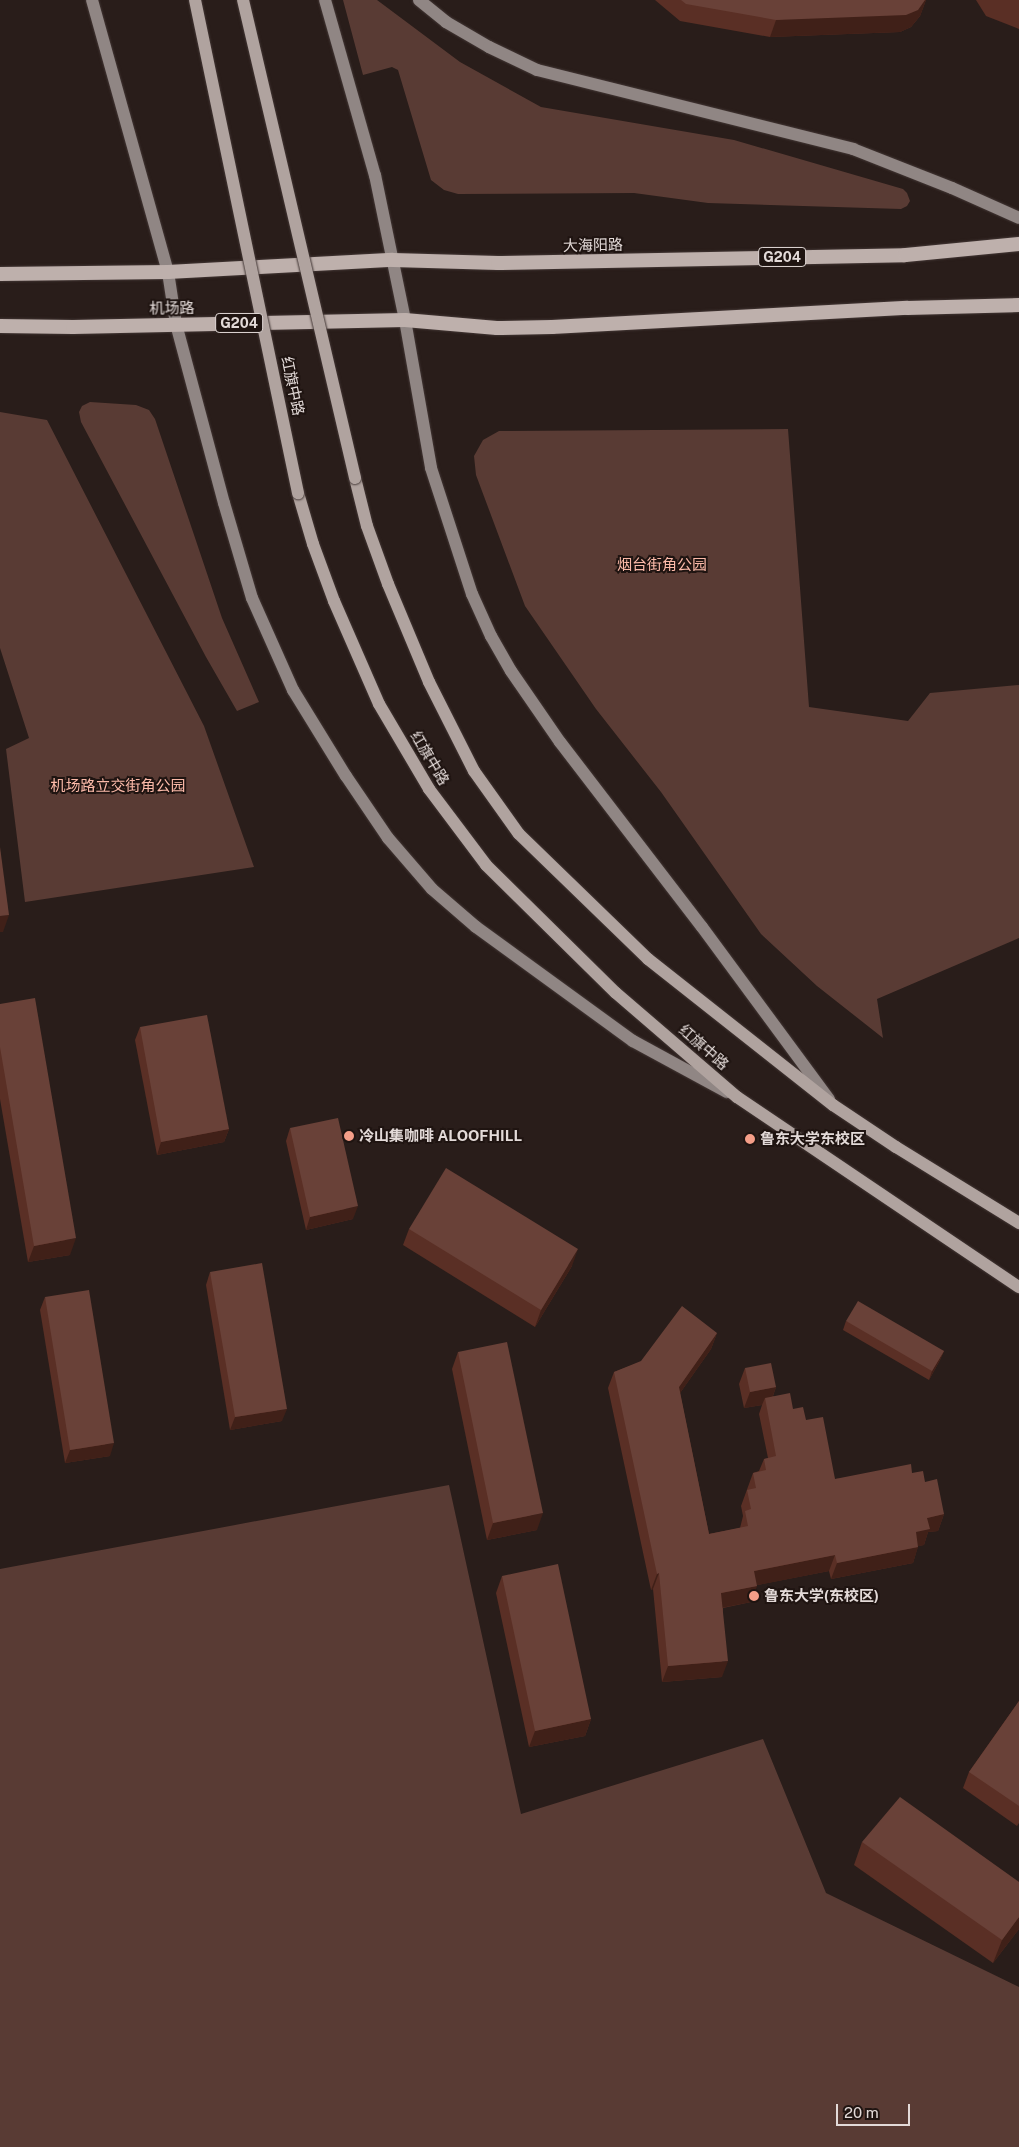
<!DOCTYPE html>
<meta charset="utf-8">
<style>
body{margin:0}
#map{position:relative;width:1019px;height:2147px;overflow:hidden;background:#291d1a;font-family:"Public Sans","Noto Sans SC",sans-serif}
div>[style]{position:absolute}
.green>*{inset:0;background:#593b34}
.roads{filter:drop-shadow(0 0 1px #433735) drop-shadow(0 0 1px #433735)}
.secondary>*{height:12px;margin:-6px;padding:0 6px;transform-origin:6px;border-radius:6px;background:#908684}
.primary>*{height:12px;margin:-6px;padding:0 6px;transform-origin:6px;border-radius:6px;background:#b0a39f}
.trunk>*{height:14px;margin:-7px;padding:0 7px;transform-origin:7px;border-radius:7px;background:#beb0ac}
.bridges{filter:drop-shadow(0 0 1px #433735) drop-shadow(0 0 1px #433735)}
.primary-bridge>*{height:12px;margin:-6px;padding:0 6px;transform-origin:6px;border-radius:6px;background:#b0a39f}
.wall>*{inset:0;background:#5a2f25}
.shaded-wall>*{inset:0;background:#402018}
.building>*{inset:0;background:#694138}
.dots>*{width:14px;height:14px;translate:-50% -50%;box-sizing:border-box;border:2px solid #1f1411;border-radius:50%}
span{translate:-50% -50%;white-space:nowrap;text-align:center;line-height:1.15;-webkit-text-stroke:4px #1f1411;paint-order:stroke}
.shield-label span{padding:1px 4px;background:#1f1411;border:1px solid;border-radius:4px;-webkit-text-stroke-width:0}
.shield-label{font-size:14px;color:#e3dad8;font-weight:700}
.street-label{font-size:15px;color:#e3dad8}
.park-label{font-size:15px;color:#fcbaa9}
.poi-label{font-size:15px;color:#e3dad8;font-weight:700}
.left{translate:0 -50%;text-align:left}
.scale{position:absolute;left:836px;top:2104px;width:74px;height:22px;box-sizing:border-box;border:2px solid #e3dad8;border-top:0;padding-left:6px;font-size:15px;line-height:18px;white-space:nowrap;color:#e3dad8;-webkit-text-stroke:4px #1f1411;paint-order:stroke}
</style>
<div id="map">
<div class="green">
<div style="clip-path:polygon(343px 0,377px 0,460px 62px,541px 107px,734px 140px,903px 189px,907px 193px,910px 201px,907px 206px,901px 209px,708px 203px,634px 193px,458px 194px,444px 190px,431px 180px,398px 70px,392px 67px,363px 75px)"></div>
<div style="clip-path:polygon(90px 402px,136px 405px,149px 410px,155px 419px,222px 618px,259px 702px,237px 711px,206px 657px,81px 422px,79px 412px,82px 406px)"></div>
<div style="clip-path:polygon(0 412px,47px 420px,204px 726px,254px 867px,25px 902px,6px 749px,29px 738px,0 648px)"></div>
<div style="clip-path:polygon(788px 429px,809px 707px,908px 721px,930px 693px,1019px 685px,1019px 938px,877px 999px,883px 1038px,817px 986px,761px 934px,661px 792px,596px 709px,525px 606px,476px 475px,474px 456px,483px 440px,499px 431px)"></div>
<div style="clip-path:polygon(449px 1485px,521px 1814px,763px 1739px,826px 1893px,1019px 1987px,1019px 2147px,0 2147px,0 1569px)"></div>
</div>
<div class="roads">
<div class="secondary">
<div style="left:92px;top:0;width:282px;rotate:74.4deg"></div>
<div style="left:168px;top:272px;width:53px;rotate:81.3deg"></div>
<div style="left:176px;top:324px;width:185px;rotate:75deg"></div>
<div style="left:224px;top:503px;width:99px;rotate:73.6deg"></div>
<div style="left:252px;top:598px;width:101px;rotate:66deg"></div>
<div style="left:293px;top:690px;width:101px;rotate:58.4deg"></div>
<div style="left:346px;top:776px;width:75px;rotate:55.9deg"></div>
<div style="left:388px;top:838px;width:67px;rotate:49.2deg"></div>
<div style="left:432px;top:889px;width:58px;rotate:40.8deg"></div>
<div style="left:476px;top:927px;width:194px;rotate:36deg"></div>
<div style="left:633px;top:1041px;width:107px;rotate:28.5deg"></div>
<div style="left:325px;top:0;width:182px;rotate:74.1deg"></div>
<div style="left:375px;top:175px;width:148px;rotate:78.3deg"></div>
<div style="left:405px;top:320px;width:150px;rotate:80deg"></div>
<div style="left:431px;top:468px;width:133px;rotate:72deg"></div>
<div style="left:472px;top:594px;width:46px;rotate:65.7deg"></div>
<div style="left:491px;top:636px;width:40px;rotate:60.3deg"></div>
<div style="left:511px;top:671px;width:86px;rotate:55.4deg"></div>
<div style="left:560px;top:742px;width:233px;rotate:52.5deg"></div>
<div style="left:702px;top:927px;width:214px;rotate:53.6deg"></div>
<div style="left:419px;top:0;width:35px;rotate:39deg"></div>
<div style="left:446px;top:22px;width:50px;rotate:30.2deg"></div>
<div style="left:489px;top:47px;width:53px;rotate:25.6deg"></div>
<div style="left:537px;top:70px;width:326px;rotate:14deg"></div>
<div style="left:853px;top:149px;width:106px;rotate:21.5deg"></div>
<div style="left:952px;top:188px;width:73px;rotate:24.1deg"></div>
</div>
<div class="primary">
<div style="left:355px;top:478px;width:49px;rotate:76deg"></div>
<div style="left:367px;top:526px;width:62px;rotate:70.1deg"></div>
<div style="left:388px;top:584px;width:106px;rotate:67.3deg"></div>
<div style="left:429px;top:682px;width:100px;rotate:63.2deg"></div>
<div style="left:474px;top:771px;width:77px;rotate:54.5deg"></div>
<div style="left:519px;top:834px;width:180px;rotate:44.1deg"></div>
<div style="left:648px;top:959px;width:236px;rotate:38.3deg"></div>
<div style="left:833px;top:1105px;width:76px;rotate:33.7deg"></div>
<div style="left:896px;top:1147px;width:145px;rotate:31.7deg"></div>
<div style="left:298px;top:493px;width:53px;rotate:73.6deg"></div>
<div style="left:313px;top:544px;width:61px;rotate:69.8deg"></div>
<div style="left:334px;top:601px;width:112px;rotate:66.4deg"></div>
<div style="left:379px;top:704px;width:99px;rotate:59.5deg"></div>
<div style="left:429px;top:789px;width:95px;rotate:53.1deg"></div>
<div style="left:486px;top:865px;width:182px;rotate:44.6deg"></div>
<div style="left:616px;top:993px;width:160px;rotate:40.7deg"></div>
<div style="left:737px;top:1097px;width:340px;rotate:34deg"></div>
</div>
<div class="trunk">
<div style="left:0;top:274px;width:168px;rotate:-0.7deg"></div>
<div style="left:168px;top:272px;width:225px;rotate:-3.1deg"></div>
<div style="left:393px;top:260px;width:105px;rotate:1.6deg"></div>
<div style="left:498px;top:263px;width:407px;rotate:-1.1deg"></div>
<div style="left:905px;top:255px;width:115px;rotate:-5.5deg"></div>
<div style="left:0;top:326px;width:73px;rotate:0.8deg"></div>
<div style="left:73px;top:327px;width:332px;rotate:-1.2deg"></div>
<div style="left:405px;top:320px;width:92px;rotate:5deg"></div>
<div style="left:497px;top:328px;width:55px;rotate:-1deg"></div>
<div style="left:552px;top:327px;width:356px;rotate:-3.1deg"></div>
<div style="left:907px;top:308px;width:112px;rotate:-1.5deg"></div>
</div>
</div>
<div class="bridges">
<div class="primary-bridge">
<div style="left:195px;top:0;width:504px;rotate:78.2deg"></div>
<div style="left:243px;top:0;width:491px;rotate:76.8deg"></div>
</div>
</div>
<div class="wall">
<div style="clip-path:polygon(655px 0,926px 0,920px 16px,911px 27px,900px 32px,770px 37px,680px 21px)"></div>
<div style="clip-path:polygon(976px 0,1019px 0,1019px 29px,986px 16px)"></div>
<div style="clip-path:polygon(0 1004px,70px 1255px,28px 1262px,0 1099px)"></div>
<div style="clip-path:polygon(140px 1027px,229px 1129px,224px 1142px,157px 1155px,135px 1040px)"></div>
<div style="clip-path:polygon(290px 1128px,353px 1219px,306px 1230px,286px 1141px)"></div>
<div style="clip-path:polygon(409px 1229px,572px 1266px,535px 1327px,403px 1245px)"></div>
<div style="clip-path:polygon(210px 1272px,282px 1421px,230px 1430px,206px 1285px)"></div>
<div style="clip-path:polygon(45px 1297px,110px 1456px,65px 1463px,40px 1310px)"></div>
<div style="clip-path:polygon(846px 1321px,944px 1351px,940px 1360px,929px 1380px,843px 1330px)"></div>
<div style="clip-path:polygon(717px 1333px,711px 1349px,680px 1393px,709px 1534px,740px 1528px,743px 1516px,741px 1506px,753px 1473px,759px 1471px,764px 1459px,768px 1458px,759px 1414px,762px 1405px,744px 1408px,739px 1384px,745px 1368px,776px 1387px,773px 1396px,793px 1409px,806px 1420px,835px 1479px,912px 1473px,925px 1482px,944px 1514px,938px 1531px,928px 1532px,924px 1545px,918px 1546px,913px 1563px,831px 1579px,829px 1571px,757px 1585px,751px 1602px,723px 1608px,722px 1677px,662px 1682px,653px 1589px,651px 1590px,608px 1388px,614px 1372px)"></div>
<div style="clip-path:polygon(458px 1352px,537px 1530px,487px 1540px,452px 1369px)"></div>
<div style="clip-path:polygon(502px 1576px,591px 1719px,585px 1736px,529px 1747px,496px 1593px)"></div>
<div style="clip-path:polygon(1019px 1701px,1019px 1823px,1017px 1826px,963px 1788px,969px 1772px)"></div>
<div style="clip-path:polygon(862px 1842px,1019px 1882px,1019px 1929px,993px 1963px,854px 1865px)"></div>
</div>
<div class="shaded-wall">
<div style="clip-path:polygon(926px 0,920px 16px,911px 27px,900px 32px,770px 37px,776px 20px)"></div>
<div style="clip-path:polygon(9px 915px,3px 932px,0 932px,0 916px)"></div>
<div style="clip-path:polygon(229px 1129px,224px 1142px,157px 1155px,161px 1142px)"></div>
<div style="clip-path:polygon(358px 1206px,353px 1219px,306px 1230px,310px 1217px)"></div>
<div style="clip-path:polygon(76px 1238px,70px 1255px,28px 1262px,34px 1246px)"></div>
<div style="clip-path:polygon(578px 1249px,572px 1266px,535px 1327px,541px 1310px)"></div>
<div style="clip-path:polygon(717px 1333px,711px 1349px,673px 1403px,679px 1387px)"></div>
<div style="clip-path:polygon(944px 1351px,940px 1360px,929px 1380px,932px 1371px)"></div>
<div style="clip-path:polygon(776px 1387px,770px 1404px,765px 1398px,762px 1405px,744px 1408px,750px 1392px)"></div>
<div style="clip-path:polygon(287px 1409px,282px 1421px,230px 1430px,235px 1417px)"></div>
<div style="clip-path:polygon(114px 1443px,110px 1456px,65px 1463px,70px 1450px)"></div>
<div style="clip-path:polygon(543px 1513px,537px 1530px,487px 1540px,493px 1523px)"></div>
<div style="clip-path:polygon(944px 1514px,938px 1531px,928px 1532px,924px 1545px,910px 1548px,916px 1532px,927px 1518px)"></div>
<div style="clip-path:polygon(918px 1547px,913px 1563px,831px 1579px,837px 1563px)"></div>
<div style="clip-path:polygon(835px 1555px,829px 1571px,748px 1587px,754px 1571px)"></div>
<div style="clip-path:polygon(659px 1573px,653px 1589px,651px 1590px,657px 1574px)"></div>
<div style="clip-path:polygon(757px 1586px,751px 1602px,716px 1609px,721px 1593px)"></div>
<div style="clip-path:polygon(728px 1661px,722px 1677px,662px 1682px,668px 1666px)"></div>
<div style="clip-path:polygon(591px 1719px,585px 1736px,529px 1747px,535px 1731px)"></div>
<div style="clip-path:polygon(1019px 1917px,1019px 1929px,993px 1963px,1002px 1940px)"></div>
</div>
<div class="building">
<div style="clip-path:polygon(681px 0,925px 0,918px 10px,906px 15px,776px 20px,686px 4px)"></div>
<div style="clip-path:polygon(0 847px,9px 915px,0 916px)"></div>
<div style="clip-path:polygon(35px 998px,76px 1238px,34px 1246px,0 1047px,0 1004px)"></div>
<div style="clip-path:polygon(207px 1015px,229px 1129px,161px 1142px,140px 1027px)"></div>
<div style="clip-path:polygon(338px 1118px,358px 1206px,310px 1217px,290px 1128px)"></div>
<div style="clip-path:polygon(446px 1168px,578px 1249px,541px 1310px,409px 1229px)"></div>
<div style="clip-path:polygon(262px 1263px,287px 1409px,235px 1417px,210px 1272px)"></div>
<div style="clip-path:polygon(89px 1290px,114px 1443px,70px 1450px,45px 1297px)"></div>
<div style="clip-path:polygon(858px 1301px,944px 1351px,932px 1371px,846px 1321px)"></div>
<div style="clip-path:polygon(682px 1306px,717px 1333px,679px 1387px,709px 1534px,748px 1526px,745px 1511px,751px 1509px,747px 1490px,756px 1488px,753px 1473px,766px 1470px,764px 1459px,776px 1456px,765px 1398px,790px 1393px,793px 1409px,803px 1407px,806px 1420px,823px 1417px,835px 1479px,911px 1464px,912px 1473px,923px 1471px,925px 1482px,937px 1479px,944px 1514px,927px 1518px,930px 1529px,916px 1532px,918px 1547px,837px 1563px,835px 1555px,754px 1571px,757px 1586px,721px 1593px,728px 1661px,668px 1666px,659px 1573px,657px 1574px,614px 1372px,641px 1361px)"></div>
<div style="clip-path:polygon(507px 1342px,543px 1513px,493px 1523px,458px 1352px)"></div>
<div style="clip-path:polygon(771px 1363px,776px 1387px,750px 1392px,745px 1368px)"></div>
<div style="clip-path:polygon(558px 1564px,591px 1719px,535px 1731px,502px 1576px)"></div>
<div style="clip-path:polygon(1019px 1701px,1019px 1806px,969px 1772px)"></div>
<div style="clip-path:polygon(900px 1797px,1019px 1882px,1019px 1917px,1002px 1940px,862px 1842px)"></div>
</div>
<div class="dots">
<div style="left:349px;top:1136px;background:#f49e88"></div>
<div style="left:750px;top:1139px;background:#f49e88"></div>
<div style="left:754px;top:1596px;background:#f49e88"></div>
</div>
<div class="shield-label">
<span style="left:782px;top:257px">G204</span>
<span style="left:239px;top:323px">G204</span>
</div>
<div class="street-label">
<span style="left:593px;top:245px;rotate:-1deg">大海阳路</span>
<span style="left:172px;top:308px;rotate:-1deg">机场路</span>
<span style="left:293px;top:386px;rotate:78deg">红旗中路</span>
<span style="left:430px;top:758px;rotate:59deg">红旗中路</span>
<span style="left:704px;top:1047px;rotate:41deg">红旗中路</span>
</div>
<div class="park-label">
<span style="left:662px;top:565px">烟台街角公园</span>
<span style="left:118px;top:786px">机场路立交街角公园</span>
</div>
<div class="poi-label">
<span class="left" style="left:359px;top:1136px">冷山集咖啡 ALOOFHILL</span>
<span class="left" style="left:760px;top:1139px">鲁东大学东校区</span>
<span class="left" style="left:764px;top:1596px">鲁东大学(东校区)</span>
</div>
<div class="scale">20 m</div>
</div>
